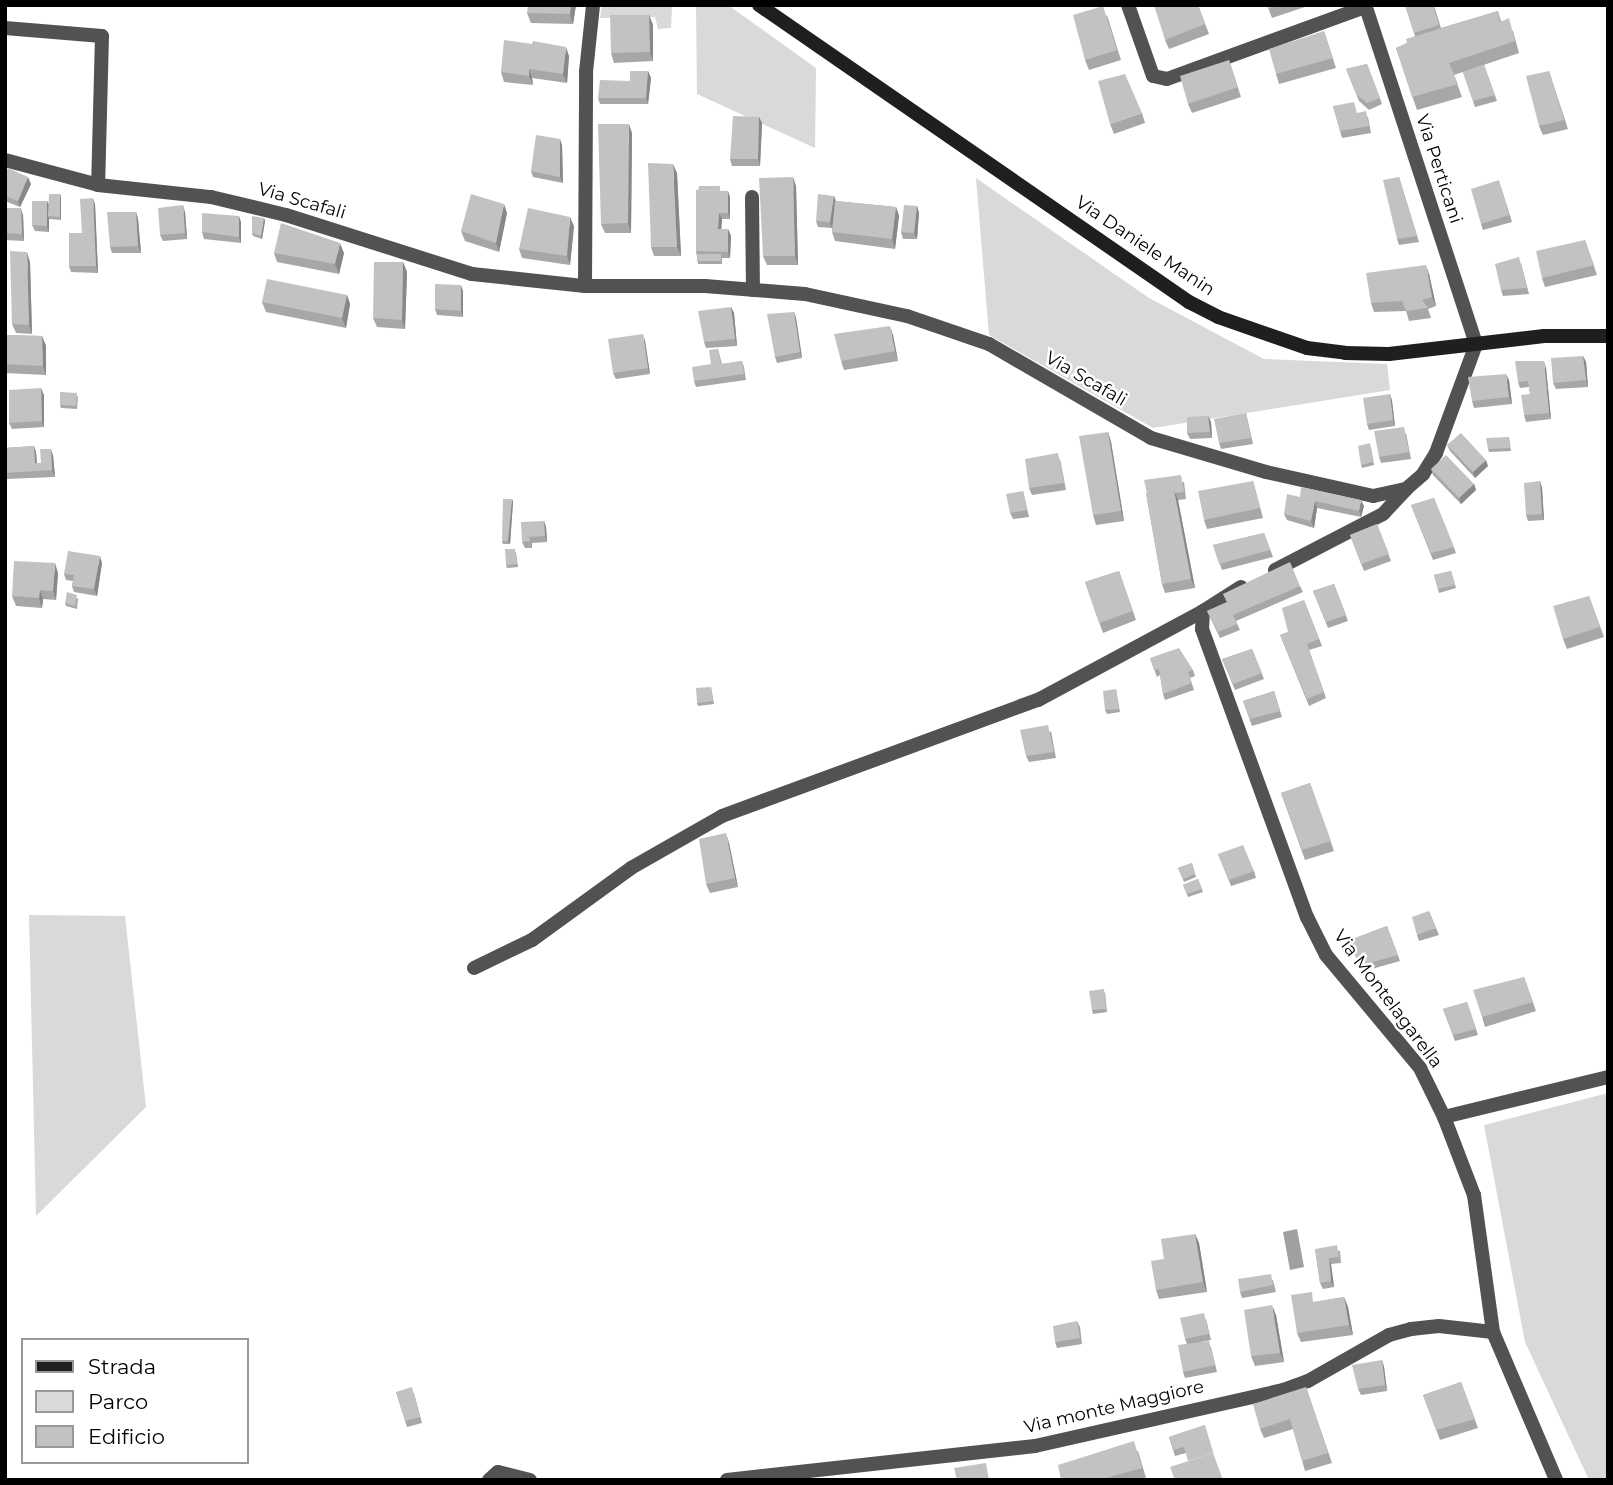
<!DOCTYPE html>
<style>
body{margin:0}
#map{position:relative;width:1613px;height:1485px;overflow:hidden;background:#fff;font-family:Montserrat,sans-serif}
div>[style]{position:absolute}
.green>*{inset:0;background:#d9d9d9}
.water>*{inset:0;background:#a0a0a0}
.minor>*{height:14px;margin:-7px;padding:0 7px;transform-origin:7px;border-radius:7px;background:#525252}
.secondary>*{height:14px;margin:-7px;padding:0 7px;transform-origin:7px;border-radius:7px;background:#1f1f1f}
.wall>*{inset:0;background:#a7a7a7}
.shaded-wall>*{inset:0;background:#888}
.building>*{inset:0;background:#c2c2c2}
span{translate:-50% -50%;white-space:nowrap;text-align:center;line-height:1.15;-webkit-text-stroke:5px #fff;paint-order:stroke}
.street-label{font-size:18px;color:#000}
.frame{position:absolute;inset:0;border:7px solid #000;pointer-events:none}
.legend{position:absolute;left:21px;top:1338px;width:228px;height:126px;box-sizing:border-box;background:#fff;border:2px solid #999;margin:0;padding:9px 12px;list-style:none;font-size:21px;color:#000}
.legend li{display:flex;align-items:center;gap:14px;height:35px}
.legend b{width:35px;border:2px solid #999}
</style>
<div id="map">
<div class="green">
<div style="clip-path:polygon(602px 5px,672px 5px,671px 28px,658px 29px,655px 17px,600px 18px)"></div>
<div style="clip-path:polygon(696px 5px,728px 5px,816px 68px,815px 148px,697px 94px)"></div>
<div style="clip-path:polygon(976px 178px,1149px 298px,1264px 359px,1387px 364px,1390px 390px,1153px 428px,989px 335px)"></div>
<div style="clip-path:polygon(29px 915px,125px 916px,146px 1107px,36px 1216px)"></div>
<div style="clip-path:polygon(1608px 1093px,1608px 1480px,1589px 1480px,1525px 1342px,1484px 1125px)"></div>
</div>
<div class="water">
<div style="clip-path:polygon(1297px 1229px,1304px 1267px,1290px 1270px,1283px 1232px)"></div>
</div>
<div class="minor">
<div style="left:1128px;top:5px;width:75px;rotate:70.6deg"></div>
<div style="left:1153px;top:76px;width:14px;rotate:12deg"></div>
<div style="left:1167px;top:79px;width:211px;rotate:-20deg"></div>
<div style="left:5px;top:28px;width:97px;rotate:4.7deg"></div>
<div style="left:102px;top:36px;width:149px;rotate:91.5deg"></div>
<div style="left:5px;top:160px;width:96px;rotate:15deg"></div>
<div style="left:98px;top:185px;width:114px;rotate:6.1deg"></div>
<div style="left:211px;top:197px;width:77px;rotate:13.5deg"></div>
<div style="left:286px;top:215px;width:195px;rotate:17.6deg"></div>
<div style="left:472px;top:274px;width:114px;rotate:6.1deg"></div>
<div style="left:585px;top:286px;width:120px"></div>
<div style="left:705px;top:286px;width:100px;rotate:4.6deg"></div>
<div style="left:805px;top:294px;width:104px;rotate:12.2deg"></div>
<div style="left:907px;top:316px;width:87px;rotate:18.9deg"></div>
<div style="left:989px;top:344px;width:187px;rotate:30.1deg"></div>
<div style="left:1151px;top:438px;width:120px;rotate:16.5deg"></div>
<div style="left:1266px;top:472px;width:110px;rotate:12.6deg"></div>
<div style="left:1373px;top:496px;width:34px;rotate:-12deg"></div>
<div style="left:1406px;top:489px;width:23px;rotate:-41deg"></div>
<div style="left:1423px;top:474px;width:25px;rotate:-58deg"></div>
<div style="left:1436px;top:453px;width:116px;rotate:-69.8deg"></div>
<div style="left:1476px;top:344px;width:357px;rotate:-108.1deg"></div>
<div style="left:752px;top:197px;width:93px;rotate:89.4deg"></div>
<div style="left:585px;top:286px;width:214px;rotate:-89.7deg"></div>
<div style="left:586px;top:72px;width:67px;rotate:-84deg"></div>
<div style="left:1275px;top:570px;width:122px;rotate:-27.4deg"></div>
<div style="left:1383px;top:514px;width:34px;rotate:-47deg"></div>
<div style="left:1241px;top:587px;width:45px;rotate:147.7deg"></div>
<div style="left:1203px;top:611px;width:18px;rotate:93deg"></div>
<div style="left:1202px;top:629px;width:307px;rotate:70deg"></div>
<div style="left:1307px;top:917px;width:42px;rotate:63.4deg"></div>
<div style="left:1326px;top:955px;width:147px;rotate:50.2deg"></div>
<div style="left:1420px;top:1068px;width:55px;rotate:63.9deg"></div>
<div style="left:1444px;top:1117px;width:84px;rotate:69deg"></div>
<div style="left:1474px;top:1195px;width:138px;rotate:82.1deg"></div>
<div style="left:1493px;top:1332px;width:161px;rotate:66.9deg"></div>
<div style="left:474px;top:968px;width:64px;rotate:-25.8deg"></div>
<div style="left:532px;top:940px;width:122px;rotate:-36deg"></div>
<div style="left:631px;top:868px;width:105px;rotate:-29.7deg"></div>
<div style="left:722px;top:816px;width:337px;rotate:-20.2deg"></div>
<div style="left:1038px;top:700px;width:187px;rotate:-28.3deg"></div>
<div style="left:1444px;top:1117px;width:169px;rotate:-13.7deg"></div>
<div style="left:489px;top:1480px;width:12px;rotate:-42deg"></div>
<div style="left:498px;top:1472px;width:33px;rotate:14deg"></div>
<div style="left:727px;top:1480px;width:310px;rotate:-6.3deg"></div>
<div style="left:1035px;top:1446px;width:254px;rotate:-12.7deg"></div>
<div style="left:1283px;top:1390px;width:27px;rotate:-20deg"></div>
<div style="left:1308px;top:1381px;width:93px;rotate:-29.6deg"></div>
<div style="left:1389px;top:1335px;width:23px;rotate:-15deg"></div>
<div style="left:1411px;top:1329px;width:28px;rotate:-6deg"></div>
<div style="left:1439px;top:1326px;width:54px;rotate:6.3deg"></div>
</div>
<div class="secondary">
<div style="left:759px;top:5px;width:523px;rotate:34.63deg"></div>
<div style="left:1189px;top:302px;width:33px;rotate:27deg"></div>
<div style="left:1218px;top:317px;width:94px;rotate:19.2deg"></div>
<div style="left:1307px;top:348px;width:38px;rotate:7deg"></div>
<div style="left:1345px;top:353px;width:44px;rotate:1.3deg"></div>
<div style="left:1389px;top:354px;width:156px;rotate:-6.6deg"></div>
<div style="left:1544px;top:336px;width:64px"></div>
</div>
<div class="wall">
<div style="clip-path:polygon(576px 5px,573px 24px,531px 23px,527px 13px)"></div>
<div style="clip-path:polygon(1198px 5px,1209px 34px,1169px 49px,1165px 40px)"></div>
<div style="clip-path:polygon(1267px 5px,1311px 5px,1272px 18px)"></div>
<div style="clip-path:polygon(1405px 5px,1434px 5px,1441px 28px,1498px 11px,1501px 21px,1513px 31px,1519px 53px,1454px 75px,1462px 97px,1417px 110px,1396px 48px,1407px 43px,1415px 36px)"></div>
<div style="clip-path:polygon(649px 15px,653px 25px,653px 61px,614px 63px,611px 53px)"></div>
<div style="clip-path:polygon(1107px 15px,1121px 60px,1089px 70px,1085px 60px)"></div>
<div style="clip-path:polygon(1324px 31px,1336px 68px,1279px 84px,1276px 74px)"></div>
<div style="clip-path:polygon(532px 44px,569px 56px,567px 83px,532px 78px,533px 85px,504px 82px,501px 72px)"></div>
<div style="clip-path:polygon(1229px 60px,1241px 97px,1192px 113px,1188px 104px)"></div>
<div style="clip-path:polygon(1367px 64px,1382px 104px,1369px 110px,1359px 101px,1346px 69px)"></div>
<div style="clip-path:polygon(1484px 65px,1497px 101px,1475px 107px,1463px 72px)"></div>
<div style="clip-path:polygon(648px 71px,651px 78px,648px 104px,600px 104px,598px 98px)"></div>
<div style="clip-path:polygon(1549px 71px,1568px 129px,1543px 135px,1539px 126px)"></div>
<div style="clip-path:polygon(1333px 106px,1368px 117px,1371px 133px,1342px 138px)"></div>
<div style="clip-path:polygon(1142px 113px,1145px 123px,1114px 134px,1110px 124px)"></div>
<div style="clip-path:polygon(759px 117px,762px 123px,760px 166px,732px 166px,730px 159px)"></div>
<div style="clip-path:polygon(632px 133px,631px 233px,605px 233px,601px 224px)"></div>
<div style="clip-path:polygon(562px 145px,563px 183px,533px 177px,531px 171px)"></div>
<div style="clip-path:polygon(677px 173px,681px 256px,654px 256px,651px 247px)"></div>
<div style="clip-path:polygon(5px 175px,31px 184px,20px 207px,5px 201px)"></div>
<div style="clip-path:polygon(1399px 177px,1419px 242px,1399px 245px,1397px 239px)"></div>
<div style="clip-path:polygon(796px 186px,798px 265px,767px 265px,763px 256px)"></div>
<div style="clip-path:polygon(1501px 187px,1512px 222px,1483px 230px,1481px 224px)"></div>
<div style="clip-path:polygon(721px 191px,730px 197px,730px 219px,722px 219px,721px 229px,728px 229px,731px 236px,730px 258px,722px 258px,722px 264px,698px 264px,696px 251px)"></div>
<div style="clip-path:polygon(60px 194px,61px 198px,61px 220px,49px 219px,49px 232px,35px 231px,32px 225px,47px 201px,48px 204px)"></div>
<div style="clip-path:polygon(834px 196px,836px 201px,896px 207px,899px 216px,895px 249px,835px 241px,832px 232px,832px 228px,818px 227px,816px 221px)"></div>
<div style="clip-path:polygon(95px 204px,98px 273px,71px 272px,69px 266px,82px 233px)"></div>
<div style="clip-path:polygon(917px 206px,919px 213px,917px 239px,903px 239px,901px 232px)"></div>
<div style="clip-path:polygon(5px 208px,23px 215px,24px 241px,5px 240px)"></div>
<div style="clip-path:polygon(136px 212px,138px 219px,141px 253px,112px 253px,110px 247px)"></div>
<div style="clip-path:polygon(185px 212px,187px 239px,163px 241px,160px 235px)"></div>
<div style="clip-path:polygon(507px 213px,499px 252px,465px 241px,461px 231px)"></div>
<div style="clip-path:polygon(264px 218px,265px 221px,262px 239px,253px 236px,252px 233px)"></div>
<div style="clip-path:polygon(241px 222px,241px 243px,204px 239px,202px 232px)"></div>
<div style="clip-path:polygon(574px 226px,570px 265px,522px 258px,519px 249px)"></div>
<div style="clip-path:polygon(1585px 240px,1597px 275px,1545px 287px,1542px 278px)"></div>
<div style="clip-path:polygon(274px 253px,344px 253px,339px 274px,277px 262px)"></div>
<div style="clip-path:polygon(30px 262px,32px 334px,16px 333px,12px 324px)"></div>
<div style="clip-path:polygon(403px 262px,407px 272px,405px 329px,377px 327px,373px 318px)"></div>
<div style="clip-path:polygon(1521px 263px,1529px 294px,1503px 296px,1501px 290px)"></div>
<div style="clip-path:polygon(1429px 274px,1436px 306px,1428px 309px,1431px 318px,1409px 321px,1406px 311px,1374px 312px,1371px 303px)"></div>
<div style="clip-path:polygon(463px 291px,463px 317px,437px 315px,435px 309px)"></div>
<div style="clip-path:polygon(347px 295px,350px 304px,346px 328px,266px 312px,262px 302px)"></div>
<div style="clip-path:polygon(731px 307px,734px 313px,737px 346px,706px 348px,704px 342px)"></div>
<div style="clip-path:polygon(794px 312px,796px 318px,802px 358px,777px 363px,775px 357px)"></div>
<div style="clip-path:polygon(5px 335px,42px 336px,46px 346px,46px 375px,5px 373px)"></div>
<div style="clip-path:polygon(893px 335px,898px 361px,844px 370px,841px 361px)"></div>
<div style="clip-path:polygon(645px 341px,650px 374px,616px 379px,613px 373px)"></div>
<div style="clip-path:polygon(718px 349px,722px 364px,742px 361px,744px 367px,746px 380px,696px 387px,694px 381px,711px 364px)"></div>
<div style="clip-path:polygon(1583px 356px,1586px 362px,1588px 387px,1556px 389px,1553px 383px)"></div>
<div style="clip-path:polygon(1546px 368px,1551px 419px,1526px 422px,1524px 415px,1530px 394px,1529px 387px,1520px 388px,1518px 382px)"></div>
<div style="clip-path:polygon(1509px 380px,1512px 404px,1474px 408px,1472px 401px)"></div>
<div style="clip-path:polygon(1390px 394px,1392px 401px,1395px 426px,1369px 430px,1367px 424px)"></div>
<div style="clip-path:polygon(44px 395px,44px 427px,12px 429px,9px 423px)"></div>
<div style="clip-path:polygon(78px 396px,77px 409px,61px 408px,60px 405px)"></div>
<div style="clip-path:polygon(1246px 413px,1253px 444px,1221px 449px,1219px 443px)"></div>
<div style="clip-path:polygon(1208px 416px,1211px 422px,1212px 438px,1190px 439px,1187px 433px)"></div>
<div style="clip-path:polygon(1108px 432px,1111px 442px,1124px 521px,1096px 525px,1093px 515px)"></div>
<div style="clip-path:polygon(1406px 433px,1411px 459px,1381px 463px,1379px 457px)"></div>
<div style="clip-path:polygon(1509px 437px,1511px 451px,1489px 452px,1488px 449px)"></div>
<div style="clip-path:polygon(1447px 445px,1488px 466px,1475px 478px,1450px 451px)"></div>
<div style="clip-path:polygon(34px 446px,36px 452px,37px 463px,41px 463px,53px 455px,55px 477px,6px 479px,5px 477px,5px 448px)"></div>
<div style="clip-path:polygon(1371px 447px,1374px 465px,1362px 468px,1361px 465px)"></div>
<div style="clip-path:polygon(1060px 459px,1066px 490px,1032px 495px,1029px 488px)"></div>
<div style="clip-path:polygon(1431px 469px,1474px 484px,1476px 490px,1461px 504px,1433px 475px)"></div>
<div style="clip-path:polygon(1253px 481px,1263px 518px,1207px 529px,1204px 520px)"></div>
<div style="clip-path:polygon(1540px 481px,1542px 488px,1544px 520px,1528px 521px,1526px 515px)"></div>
<div style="clip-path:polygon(1184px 482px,1186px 499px,1178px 500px,1195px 588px,1165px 593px,1162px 584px,1146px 493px)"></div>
<div style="clip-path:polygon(1023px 491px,1029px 517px,1013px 519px,1010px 513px)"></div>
<div style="clip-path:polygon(1300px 497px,1364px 506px,1361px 517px,1317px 508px,1314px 528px,1287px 520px,1284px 514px)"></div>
<div style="clip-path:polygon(1434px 498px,1456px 553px,1433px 560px,1411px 505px)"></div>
<div style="clip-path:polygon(512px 499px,513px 502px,510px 544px,503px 544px,502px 541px)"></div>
<div style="clip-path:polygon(544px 521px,546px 527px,547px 542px,532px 543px,532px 548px,525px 548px,522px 542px)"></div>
<div style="clip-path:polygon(1377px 524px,1391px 561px,1364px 571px,1350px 535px)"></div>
<div style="clip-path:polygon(1264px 533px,1273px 557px,1222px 570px,1213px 545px)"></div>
<div style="clip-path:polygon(516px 552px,518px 567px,507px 568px,506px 565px)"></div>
<div style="clip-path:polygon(102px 563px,97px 596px,74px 592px,72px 586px,73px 581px,66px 580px,64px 574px)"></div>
<div style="clip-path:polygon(1119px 571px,1136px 620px,1103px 633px,1085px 582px)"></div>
<div style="clip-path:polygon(1451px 571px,1456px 588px,1439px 593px,1434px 575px)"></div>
<div style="clip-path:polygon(58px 573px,56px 600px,43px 599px,42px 608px,16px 606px,12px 596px)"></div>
<div style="clip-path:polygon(1334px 584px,1348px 621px,1328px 628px,1313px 591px)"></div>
<div style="clip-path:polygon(1300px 586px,1303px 592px,1236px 621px,1240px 630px,1220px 638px,1207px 611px,1227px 602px,1223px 594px)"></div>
<div style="clip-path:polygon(1589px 596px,1604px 637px,1567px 649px,1563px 639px)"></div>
<div style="clip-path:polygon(78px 598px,77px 609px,66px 606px,65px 603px)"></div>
<div style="clip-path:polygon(1304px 600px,1322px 646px,1309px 650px,1326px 698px,1309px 706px,1280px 635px,1288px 632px)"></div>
<div style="clip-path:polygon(1252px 649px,1264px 679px,1235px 690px,1222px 659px)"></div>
<div style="clip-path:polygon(1150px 658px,1193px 670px,1195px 676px,1190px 678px,1194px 690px,1165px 700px,1163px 694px,1160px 675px,1157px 677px)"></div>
<div style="clip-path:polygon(711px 687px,714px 704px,698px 706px,697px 703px)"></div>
<div style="clip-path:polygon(1116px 689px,1120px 712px,1107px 714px,1105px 710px)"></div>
<div style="clip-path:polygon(1274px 691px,1282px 717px,1252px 726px,1243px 701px)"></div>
<div style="clip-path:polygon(1051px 731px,1056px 758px,1029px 762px,1026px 756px)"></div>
<div style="clip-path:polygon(1310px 783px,1334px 851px,1305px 860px,1281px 793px)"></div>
<div style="clip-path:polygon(729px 843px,738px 887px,710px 893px,706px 884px)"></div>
<div style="clip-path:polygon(1218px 854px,1254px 871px,1256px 878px,1231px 886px)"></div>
<div style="clip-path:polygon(1192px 863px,1196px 877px,1184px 882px,1178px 868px)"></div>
<div style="clip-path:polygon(1198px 879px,1203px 892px,1188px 897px,1183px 885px)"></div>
<div style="clip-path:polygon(1429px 911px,1439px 935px,1419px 941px,1417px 935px)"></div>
<div style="clip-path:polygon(1387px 926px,1400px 961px,1361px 972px,1350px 940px)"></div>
<div style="clip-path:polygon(1524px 977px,1536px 1011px,1485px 1027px,1482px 1017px)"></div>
<div style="clip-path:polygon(1105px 992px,1107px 1012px,1093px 1014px,1092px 1010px)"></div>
<div style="clip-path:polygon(1467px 1002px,1478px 1035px,1455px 1041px,1443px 1009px)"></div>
<div style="clip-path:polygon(1195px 1234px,1199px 1243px,1207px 1292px,1159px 1299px,1156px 1290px,1164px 1259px)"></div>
<div style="clip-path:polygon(1315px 1249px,1340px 1251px,1341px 1263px,1331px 1264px,1334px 1287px,1323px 1289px,1320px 1283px)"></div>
<div style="clip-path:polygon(1273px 1280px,1276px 1292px,1242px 1298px,1240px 1292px)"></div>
<div style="clip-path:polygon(1344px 1297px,1348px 1307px,1353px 1335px,1301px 1342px,1297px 1333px,1315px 1302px)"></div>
<div style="clip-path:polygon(1276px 1315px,1284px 1362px,1255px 1366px,1251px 1356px)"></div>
<div style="clip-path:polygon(1206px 1319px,1211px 1340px,1201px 1342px,1211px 1347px,1217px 1372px,1185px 1378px,1183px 1372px,1187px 1344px,1185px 1339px)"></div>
<div style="clip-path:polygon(1077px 1321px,1080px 1327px,1082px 1344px,1057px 1348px,1055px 1342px)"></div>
<div style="clip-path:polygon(1382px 1360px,1384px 1367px,1387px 1391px,1361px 1395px,1358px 1389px)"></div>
<div style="clip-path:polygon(1461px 1382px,1478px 1428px,1440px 1440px,1423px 1395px)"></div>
<div style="clip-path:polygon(1306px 1387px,1332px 1463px,1305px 1471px,1293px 1429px,1264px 1438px,1260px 1429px)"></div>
<div style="clip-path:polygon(396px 1392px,414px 1393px,422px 1423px,407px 1427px)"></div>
<div style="clip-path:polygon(1205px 1425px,1186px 1453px,1175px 1456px,1169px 1437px)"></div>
<div style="clip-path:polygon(1138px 1451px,1146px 1478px,1138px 1480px,1061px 1480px)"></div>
</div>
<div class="shaded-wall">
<div style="clip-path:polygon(571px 5px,576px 5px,573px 24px,570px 14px)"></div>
<div style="clip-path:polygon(649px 15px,653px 25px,653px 61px,650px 52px)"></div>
<div style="clip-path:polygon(566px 47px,569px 56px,567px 83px,563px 74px)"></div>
<div style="clip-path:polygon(529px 69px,532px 78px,533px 85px,529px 76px)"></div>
<div style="clip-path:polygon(648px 71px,651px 78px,648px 104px,646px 98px)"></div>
<div style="clip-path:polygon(759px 117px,762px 123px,760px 166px,758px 159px)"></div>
<div style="clip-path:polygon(629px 124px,632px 133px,631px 233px,628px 223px)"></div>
<div style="clip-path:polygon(560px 139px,562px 145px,563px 183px,560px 177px)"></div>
<div style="clip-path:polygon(673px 164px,677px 173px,681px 256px,677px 247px)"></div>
<div style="clip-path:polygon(28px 177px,31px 184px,20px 207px,18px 201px)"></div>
<div style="clip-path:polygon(793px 177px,796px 186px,798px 265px,795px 256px)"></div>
<div style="clip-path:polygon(728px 191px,730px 197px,730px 219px,728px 213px)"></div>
<div style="clip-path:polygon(60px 194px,61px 198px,61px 220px,60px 217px)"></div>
<div style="clip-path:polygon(834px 196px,836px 202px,832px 228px,830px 222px)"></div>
<div style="clip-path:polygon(93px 198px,95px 204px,98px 273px,96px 266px)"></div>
<div style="clip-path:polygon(47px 201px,50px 207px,48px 216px,49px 219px,49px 232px,47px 226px)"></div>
<div style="clip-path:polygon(504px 204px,507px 213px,499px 252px,496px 243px)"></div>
<div style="clip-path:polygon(183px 205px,185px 212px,187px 239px,185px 233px)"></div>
<div style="clip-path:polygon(917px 206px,919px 213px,917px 239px,914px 233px)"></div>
<div style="clip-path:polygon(896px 207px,899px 216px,895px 249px,892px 239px)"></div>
<div style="clip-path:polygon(21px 208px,23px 215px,24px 241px,22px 234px)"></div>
<div style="clip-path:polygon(136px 212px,138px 219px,141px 253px,138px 246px)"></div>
<div style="clip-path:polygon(719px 213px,722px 219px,721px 235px,718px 229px)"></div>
<div style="clip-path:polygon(239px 216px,241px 222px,241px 243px,239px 237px)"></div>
<div style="clip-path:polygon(570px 217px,574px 226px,570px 265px,567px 256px)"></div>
<div style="clip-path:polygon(264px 218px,265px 221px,262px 239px,261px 236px)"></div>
<div style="clip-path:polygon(728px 229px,731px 236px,730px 258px,728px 252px)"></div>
<div style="clip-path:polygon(340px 243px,344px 253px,339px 274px,335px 264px)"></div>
<div style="clip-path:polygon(27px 252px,30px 262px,32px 334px,29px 325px)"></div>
<div style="clip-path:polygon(403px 262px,407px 272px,405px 329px,402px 320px)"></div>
<div style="clip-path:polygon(1426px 265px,1429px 274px,1436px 306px,1432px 297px)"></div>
<div style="clip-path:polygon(461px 285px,463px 291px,463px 317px,461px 311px)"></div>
<div style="clip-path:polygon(347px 295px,350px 304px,346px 328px,342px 318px)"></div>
<div style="clip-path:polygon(731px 307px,734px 313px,737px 346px,735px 339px)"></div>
<div style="clip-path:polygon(794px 312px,796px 318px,802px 358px,800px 352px)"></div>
<div style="clip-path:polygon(890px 326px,893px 335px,898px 361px,895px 351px)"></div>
<div style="clip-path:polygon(643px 334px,645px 341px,650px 374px,648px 368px)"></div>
<div style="clip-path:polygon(42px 336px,46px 346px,46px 375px,43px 366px)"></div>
<div style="clip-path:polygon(1583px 356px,1586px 362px,1588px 387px,1586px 380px)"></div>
<div style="clip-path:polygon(1544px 361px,1546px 368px,1551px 419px,1549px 413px)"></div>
<div style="clip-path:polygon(1506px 374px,1509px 380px,1512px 404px,1509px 397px)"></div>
<div style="clip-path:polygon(41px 388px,44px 395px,44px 427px,42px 421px)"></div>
<div style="clip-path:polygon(1390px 394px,1392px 401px,1395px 426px,1393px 420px)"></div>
<div style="clip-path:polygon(1208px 416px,1211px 422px,1212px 438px,1210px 432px)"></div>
<div style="clip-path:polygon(1108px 432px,1111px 442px,1124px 521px,1121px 511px)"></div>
<div style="clip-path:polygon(34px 446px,36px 452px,37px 469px,35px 463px)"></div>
<div style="clip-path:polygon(51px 449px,53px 455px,55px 477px,52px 470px)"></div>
<div style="clip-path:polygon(1486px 460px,1488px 466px,1475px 478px,1473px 472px)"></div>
<div style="clip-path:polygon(1540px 481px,1542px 488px,1544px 520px,1542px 514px)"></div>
<div style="clip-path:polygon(1474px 484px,1476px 490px,1461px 504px,1459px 498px)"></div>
<div style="clip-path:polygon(1174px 490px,1178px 500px,1195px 588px,1191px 579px)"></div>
<div style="clip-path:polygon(512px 499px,513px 502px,510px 544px,508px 541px)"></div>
<div style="clip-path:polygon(1361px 500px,1364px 506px,1361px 517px,1359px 511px)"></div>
<div style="clip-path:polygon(1315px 501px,1317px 508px,1314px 528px,1311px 521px)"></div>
<div style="clip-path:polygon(544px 521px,546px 527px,547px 542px,545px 536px)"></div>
<div style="clip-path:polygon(100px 556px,102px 563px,97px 596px,94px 589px)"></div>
<div style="clip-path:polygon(55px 563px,58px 573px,56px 600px,53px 591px)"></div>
<div style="clip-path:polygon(40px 590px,43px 599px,42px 608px,39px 598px)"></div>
<div style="clip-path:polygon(726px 833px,729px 843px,738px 887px,735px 878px)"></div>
<div style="clip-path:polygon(1195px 1234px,1199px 1243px,1207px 1292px,1203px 1282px)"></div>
<div style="clip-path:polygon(1329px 1258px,1331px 1264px,1334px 1287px,1331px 1281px)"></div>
<div style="clip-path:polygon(1344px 1297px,1348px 1307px,1353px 1335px,1349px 1325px)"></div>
<div style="clip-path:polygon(1272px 1305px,1276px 1315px,1284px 1362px,1280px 1353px)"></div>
<div style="clip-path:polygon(1382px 1360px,1384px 1367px,1387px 1391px,1385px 1385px)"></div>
</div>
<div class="building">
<div style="clip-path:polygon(528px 5px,571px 5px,570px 14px,527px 13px)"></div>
<div style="clip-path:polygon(1154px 5px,1198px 5px,1205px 24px,1165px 40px)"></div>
<div style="clip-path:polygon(1267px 5px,1279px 5px,1268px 9px)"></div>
<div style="clip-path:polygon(1405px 5px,1433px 5px,1439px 25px,1414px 33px)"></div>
<div style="clip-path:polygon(1103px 6px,1117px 50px,1085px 60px,1073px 15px)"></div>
<div style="clip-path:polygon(1498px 11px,1500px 22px,1509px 18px,1515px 41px,1449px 63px,1458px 84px,1412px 97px,1396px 48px,1407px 43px,1406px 39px)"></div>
<div style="clip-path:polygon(610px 15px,649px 15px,650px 52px,611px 53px)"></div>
<div style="clip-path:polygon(1324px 31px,1333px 58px,1276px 74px,1269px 49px)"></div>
<div style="clip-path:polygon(504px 40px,532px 44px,533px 41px,566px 47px,563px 74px,529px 69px,529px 76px,501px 72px)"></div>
<div style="clip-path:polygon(1229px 60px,1238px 87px,1188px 104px,1180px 76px)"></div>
<div style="clip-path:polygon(1367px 64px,1380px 98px,1367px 103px,1357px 95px,1346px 69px)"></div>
<div style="clip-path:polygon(1484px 65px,1495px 95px,1473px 101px,1463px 72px)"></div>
<div style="clip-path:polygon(630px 71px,648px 71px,646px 98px,598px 98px,600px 80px,630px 81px)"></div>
<div style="clip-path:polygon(1549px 71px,1564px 120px,1539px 126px,1526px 76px)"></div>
<div style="clip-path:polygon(1125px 74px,1142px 113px,1110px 124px,1098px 81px)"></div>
<div style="clip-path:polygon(1354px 102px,1357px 113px,1366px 111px,1369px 126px,1340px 131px,1333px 106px)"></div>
<div style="clip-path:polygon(733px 116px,759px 117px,758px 159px,730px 159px)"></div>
<div style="clip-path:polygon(598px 124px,629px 124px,628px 223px,601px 224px)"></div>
<div style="clip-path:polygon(536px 135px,560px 139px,560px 177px,531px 171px)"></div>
<div style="clip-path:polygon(648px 163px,673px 164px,677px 247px,651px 247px)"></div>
<div style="clip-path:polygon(8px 168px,28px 177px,18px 201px,5px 196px,5px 175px)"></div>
<div style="clip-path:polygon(793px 177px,795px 256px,763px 256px,759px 178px)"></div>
<div style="clip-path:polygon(1399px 177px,1417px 236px,1397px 239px,1383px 180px)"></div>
<div style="clip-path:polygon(1499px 180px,1509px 215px,1481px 224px,1471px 189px)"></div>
<div style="clip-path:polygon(699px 186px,720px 186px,720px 191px,698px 190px)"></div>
<div style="clip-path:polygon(696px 190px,728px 191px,728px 213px,719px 213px,718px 229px,728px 229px,728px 252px,696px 251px)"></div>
<div style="clip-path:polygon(49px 194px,60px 194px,60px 217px,48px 216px)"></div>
<div style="clip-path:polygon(471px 194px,504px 204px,496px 243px,461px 231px)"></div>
<div style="clip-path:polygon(818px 194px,834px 196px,830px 222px,816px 221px)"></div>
<div style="clip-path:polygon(93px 198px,96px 266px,69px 266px,69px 233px,82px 233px,80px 199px)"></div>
<div style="clip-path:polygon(32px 201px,47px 201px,47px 226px,32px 225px)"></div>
<div style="clip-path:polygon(835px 201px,896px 207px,892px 239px,832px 232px)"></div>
<div style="clip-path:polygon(183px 205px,185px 233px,160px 235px,158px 208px)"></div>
<div style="clip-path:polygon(904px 205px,917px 206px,914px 233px,901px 232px)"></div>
<div style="clip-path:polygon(5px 208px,21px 208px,22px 234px,5px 233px)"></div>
<div style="clip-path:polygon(528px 208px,570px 217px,567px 256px,519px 249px)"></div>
<div style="clip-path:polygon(107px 212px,136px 212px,138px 246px,110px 247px)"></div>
<div style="clip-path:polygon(202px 213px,239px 216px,239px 237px,202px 232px)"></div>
<div style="clip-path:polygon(252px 216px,264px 218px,261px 236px,252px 233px)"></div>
<div style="clip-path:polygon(281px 223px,340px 243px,335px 264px,274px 253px)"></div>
<div style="clip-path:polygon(1585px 240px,1594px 265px,1542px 278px,1536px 251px)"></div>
<div style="clip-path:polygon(10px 251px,27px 252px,29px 325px,12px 324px)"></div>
<div style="clip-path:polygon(697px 254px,721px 254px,721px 261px,697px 261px)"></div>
<div style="clip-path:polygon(1519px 257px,1527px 288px,1501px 290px,1495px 264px)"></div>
<div style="clip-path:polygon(374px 262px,403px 262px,402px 320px,373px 318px)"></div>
<div style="clip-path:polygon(1426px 265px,1432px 297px,1422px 300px,1428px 308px,1406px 311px,1402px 301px,1371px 303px,1366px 273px)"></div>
<div style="clip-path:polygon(267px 279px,347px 295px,342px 318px,262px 302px)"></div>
<div style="clip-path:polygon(435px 284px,461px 285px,461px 311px,435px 309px)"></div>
<div style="clip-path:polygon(731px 307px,735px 339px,704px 342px,698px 311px)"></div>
<div style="clip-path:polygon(794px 312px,800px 352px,775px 357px,767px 314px)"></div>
<div style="clip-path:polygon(890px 326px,895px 351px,841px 361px,834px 334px)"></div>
<div style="clip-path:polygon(643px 334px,648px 368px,613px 373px,608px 339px)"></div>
<div style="clip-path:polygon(5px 335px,42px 336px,43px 366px,5px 364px)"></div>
<div style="clip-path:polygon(718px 349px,721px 364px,742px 361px,744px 374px,694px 381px,692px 367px,711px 364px,709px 350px)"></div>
<div style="clip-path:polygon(1583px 356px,1586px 380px,1553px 383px,1551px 358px)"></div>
<div style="clip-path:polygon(1515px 361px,1544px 361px,1549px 413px,1524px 415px,1521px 395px,1530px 394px,1528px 381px,1518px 382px)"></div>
<div style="clip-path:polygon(1506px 374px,1509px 397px,1472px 401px,1468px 377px)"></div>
<div style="clip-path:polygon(41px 388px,42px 421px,9px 423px,9px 390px)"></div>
<div style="clip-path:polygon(60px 392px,77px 393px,76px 406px,60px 405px)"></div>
<div style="clip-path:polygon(1390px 394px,1393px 420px,1367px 424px,1363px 398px)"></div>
<div style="clip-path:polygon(1246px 413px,1251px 438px,1219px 443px,1214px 419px)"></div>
<div style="clip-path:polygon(1208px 416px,1210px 432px,1187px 433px,1187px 417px)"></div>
<div style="clip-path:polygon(1404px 427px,1409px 452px,1379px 457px,1374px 431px)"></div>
<div style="clip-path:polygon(1108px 432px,1121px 511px,1093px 515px,1079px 436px)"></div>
<div style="clip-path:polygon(1461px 433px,1486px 460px,1473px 472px,1447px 445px)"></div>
<div style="clip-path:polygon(1509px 437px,1510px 448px,1488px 449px,1486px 438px)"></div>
<div style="clip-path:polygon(1370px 443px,1373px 462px,1361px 465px,1358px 446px)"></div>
<div style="clip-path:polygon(34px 446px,35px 463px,41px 463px,40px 449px,51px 449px,52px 470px,5px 473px,5px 448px)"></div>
<div style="clip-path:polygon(1058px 453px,1064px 483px,1029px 488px,1025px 459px)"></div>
<div style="clip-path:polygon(1446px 455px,1474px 484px,1459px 498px,1431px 469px)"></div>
<div style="clip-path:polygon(1181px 475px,1184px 492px,1175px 493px,1174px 490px,1147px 493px,1144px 480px)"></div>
<div style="clip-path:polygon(1253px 481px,1260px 508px,1204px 520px,1198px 491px)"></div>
<div style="clip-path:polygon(1540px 481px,1542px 514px,1526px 515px,1524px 483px)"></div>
<div style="clip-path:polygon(1301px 487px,1361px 500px,1359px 511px,1315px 501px,1311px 521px,1284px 514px,1287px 494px,1300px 497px)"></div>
<div style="clip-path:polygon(1174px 490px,1191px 579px,1162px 584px,1146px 493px)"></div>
<div style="clip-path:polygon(1023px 491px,1027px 510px,1010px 513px,1006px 494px)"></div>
<div style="clip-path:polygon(1434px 498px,1454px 547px,1431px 553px,1411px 505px)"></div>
<div style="clip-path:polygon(503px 499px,512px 499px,508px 541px,502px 541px)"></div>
<div style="clip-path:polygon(544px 521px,545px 536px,529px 537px,530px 541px,522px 542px,521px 522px)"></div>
<div style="clip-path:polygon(1377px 524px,1389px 554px,1361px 564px,1350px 535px)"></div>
<div style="clip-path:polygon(1264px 533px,1270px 550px,1219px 564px,1213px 545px)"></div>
<div style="clip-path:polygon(505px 549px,515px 549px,517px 564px,506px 565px)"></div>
<div style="clip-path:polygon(68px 551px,100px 556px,94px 589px,72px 586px,74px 575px,64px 574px)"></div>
<div style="clip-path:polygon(14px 561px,55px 563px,53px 591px,40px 590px,39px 598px,12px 596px)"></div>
<div style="clip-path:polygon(1290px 562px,1300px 586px,1233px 615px,1237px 624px,1218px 632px,1207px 611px,1227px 602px,1223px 594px)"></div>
<div style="clip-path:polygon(1119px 571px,1133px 611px,1099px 623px,1085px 582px)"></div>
<div style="clip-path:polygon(1451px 571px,1455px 585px,1438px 589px,1434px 575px)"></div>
<div style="clip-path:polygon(1334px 584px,1346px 615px,1326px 622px,1313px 591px)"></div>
<div style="clip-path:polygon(67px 592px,77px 595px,75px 606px,65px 603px)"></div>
<div style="clip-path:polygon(1589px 596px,1600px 627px,1563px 639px,1553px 606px)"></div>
<div style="clip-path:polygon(1304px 600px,1319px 639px,1307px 644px,1324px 692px,1307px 699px,1280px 635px,1288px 632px,1282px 608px)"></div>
<div style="clip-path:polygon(1179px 648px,1193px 670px,1188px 672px,1192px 683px,1163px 694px,1159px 669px,1154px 670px,1150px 658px)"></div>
<div style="clip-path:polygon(1252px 649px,1262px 673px,1233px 684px,1222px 659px)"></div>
<div style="clip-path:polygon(711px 687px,713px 701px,697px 703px,696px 688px)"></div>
<div style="clip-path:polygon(1116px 689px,1119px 709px,1105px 710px,1103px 691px)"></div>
<div style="clip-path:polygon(1274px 691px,1280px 711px,1250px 719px,1243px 701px)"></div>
<div style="clip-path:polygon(1048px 725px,1054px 752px,1026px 756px,1020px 730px)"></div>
<div style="clip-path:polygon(1310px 783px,1331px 841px,1302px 850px,1281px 793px)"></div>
<div style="clip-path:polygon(726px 833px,735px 878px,706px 884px,699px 839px)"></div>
<div style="clip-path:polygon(1243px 845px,1254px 871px,1229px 880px,1218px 854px)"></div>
<div style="clip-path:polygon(1192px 863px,1195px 874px,1183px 879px,1178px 868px)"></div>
<div style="clip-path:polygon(1198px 879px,1202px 889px,1187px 894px,1183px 885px)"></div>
<div style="clip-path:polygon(1429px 911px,1436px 928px,1417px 935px,1412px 917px)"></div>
<div style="clip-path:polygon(1387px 926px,1398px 955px,1359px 966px,1350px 940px)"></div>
<div style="clip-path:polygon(1524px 977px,1533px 1002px,1482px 1017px,1473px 990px)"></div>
<div style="clip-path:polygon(1104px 989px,1106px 1009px,1092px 1010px,1089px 991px)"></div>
<div style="clip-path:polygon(1467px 1002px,1476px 1029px,1453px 1035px,1443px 1009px)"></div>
<div style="clip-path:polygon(1195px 1234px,1203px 1282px,1156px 1290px,1151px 1261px,1164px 1259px,1161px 1239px)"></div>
<div style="clip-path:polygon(1337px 1245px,1339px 1257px,1329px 1258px,1331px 1281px,1320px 1283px,1315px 1249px)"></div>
<div style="clip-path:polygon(1271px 1274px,1273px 1285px,1240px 1292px,1238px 1279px)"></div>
<div style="clip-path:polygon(1312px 1292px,1313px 1302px,1344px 1297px,1349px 1325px,1297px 1333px,1291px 1295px)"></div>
<div style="clip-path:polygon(1272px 1305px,1280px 1353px,1251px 1356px,1244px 1310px)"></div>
<div style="clip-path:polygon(1204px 1313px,1209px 1334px,1185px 1339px,1180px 1318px)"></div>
<div style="clip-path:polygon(1077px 1321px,1080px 1338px,1055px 1342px,1053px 1326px)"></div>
<div style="clip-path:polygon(1209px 1341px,1215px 1365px,1183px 1372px,1178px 1345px)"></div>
<div style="clip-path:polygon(1382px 1360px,1385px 1385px,1358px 1389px,1352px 1365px)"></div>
<div style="clip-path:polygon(1461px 1382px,1475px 1419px,1436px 1430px,1423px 1395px)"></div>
<div style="clip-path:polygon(412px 1387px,420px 1417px,405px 1421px,396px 1392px)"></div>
<div style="clip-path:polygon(1306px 1387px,1328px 1453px,1302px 1461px,1290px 1419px,1260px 1429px,1253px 1404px)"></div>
<div style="clip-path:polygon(1205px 1425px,1214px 1455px,1213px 1453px,1188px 1461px,1184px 1447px,1173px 1450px,1169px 1437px)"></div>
<div style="clip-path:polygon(1134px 1441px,1142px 1468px,1099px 1480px,1061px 1480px,1058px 1465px)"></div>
<div style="clip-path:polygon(1213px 1453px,1223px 1480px,1175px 1480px,1170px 1467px)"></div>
<div style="clip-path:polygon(986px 1463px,989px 1480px,957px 1480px,954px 1468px)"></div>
</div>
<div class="street-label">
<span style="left:1439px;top:169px;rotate:72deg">Via Perticani</span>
<span style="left:302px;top:201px;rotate:16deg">Via Scafali</span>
<span style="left:1145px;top:246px;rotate:34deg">Via Daniele Manin</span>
<span style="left:1086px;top:379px;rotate:30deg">Via Scafali</span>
<span style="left:1388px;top:999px;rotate:53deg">Via Montelagarella</span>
<span style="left:1114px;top:1407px;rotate:-13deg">Via monte Maggiore</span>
</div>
<div class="frame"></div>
<ul class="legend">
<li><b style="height:9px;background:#1f1f1f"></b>Strada</li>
<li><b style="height:19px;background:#d9d9d9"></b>Parco</li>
<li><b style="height:19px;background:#c2c2c2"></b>Edificio</li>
</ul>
</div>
